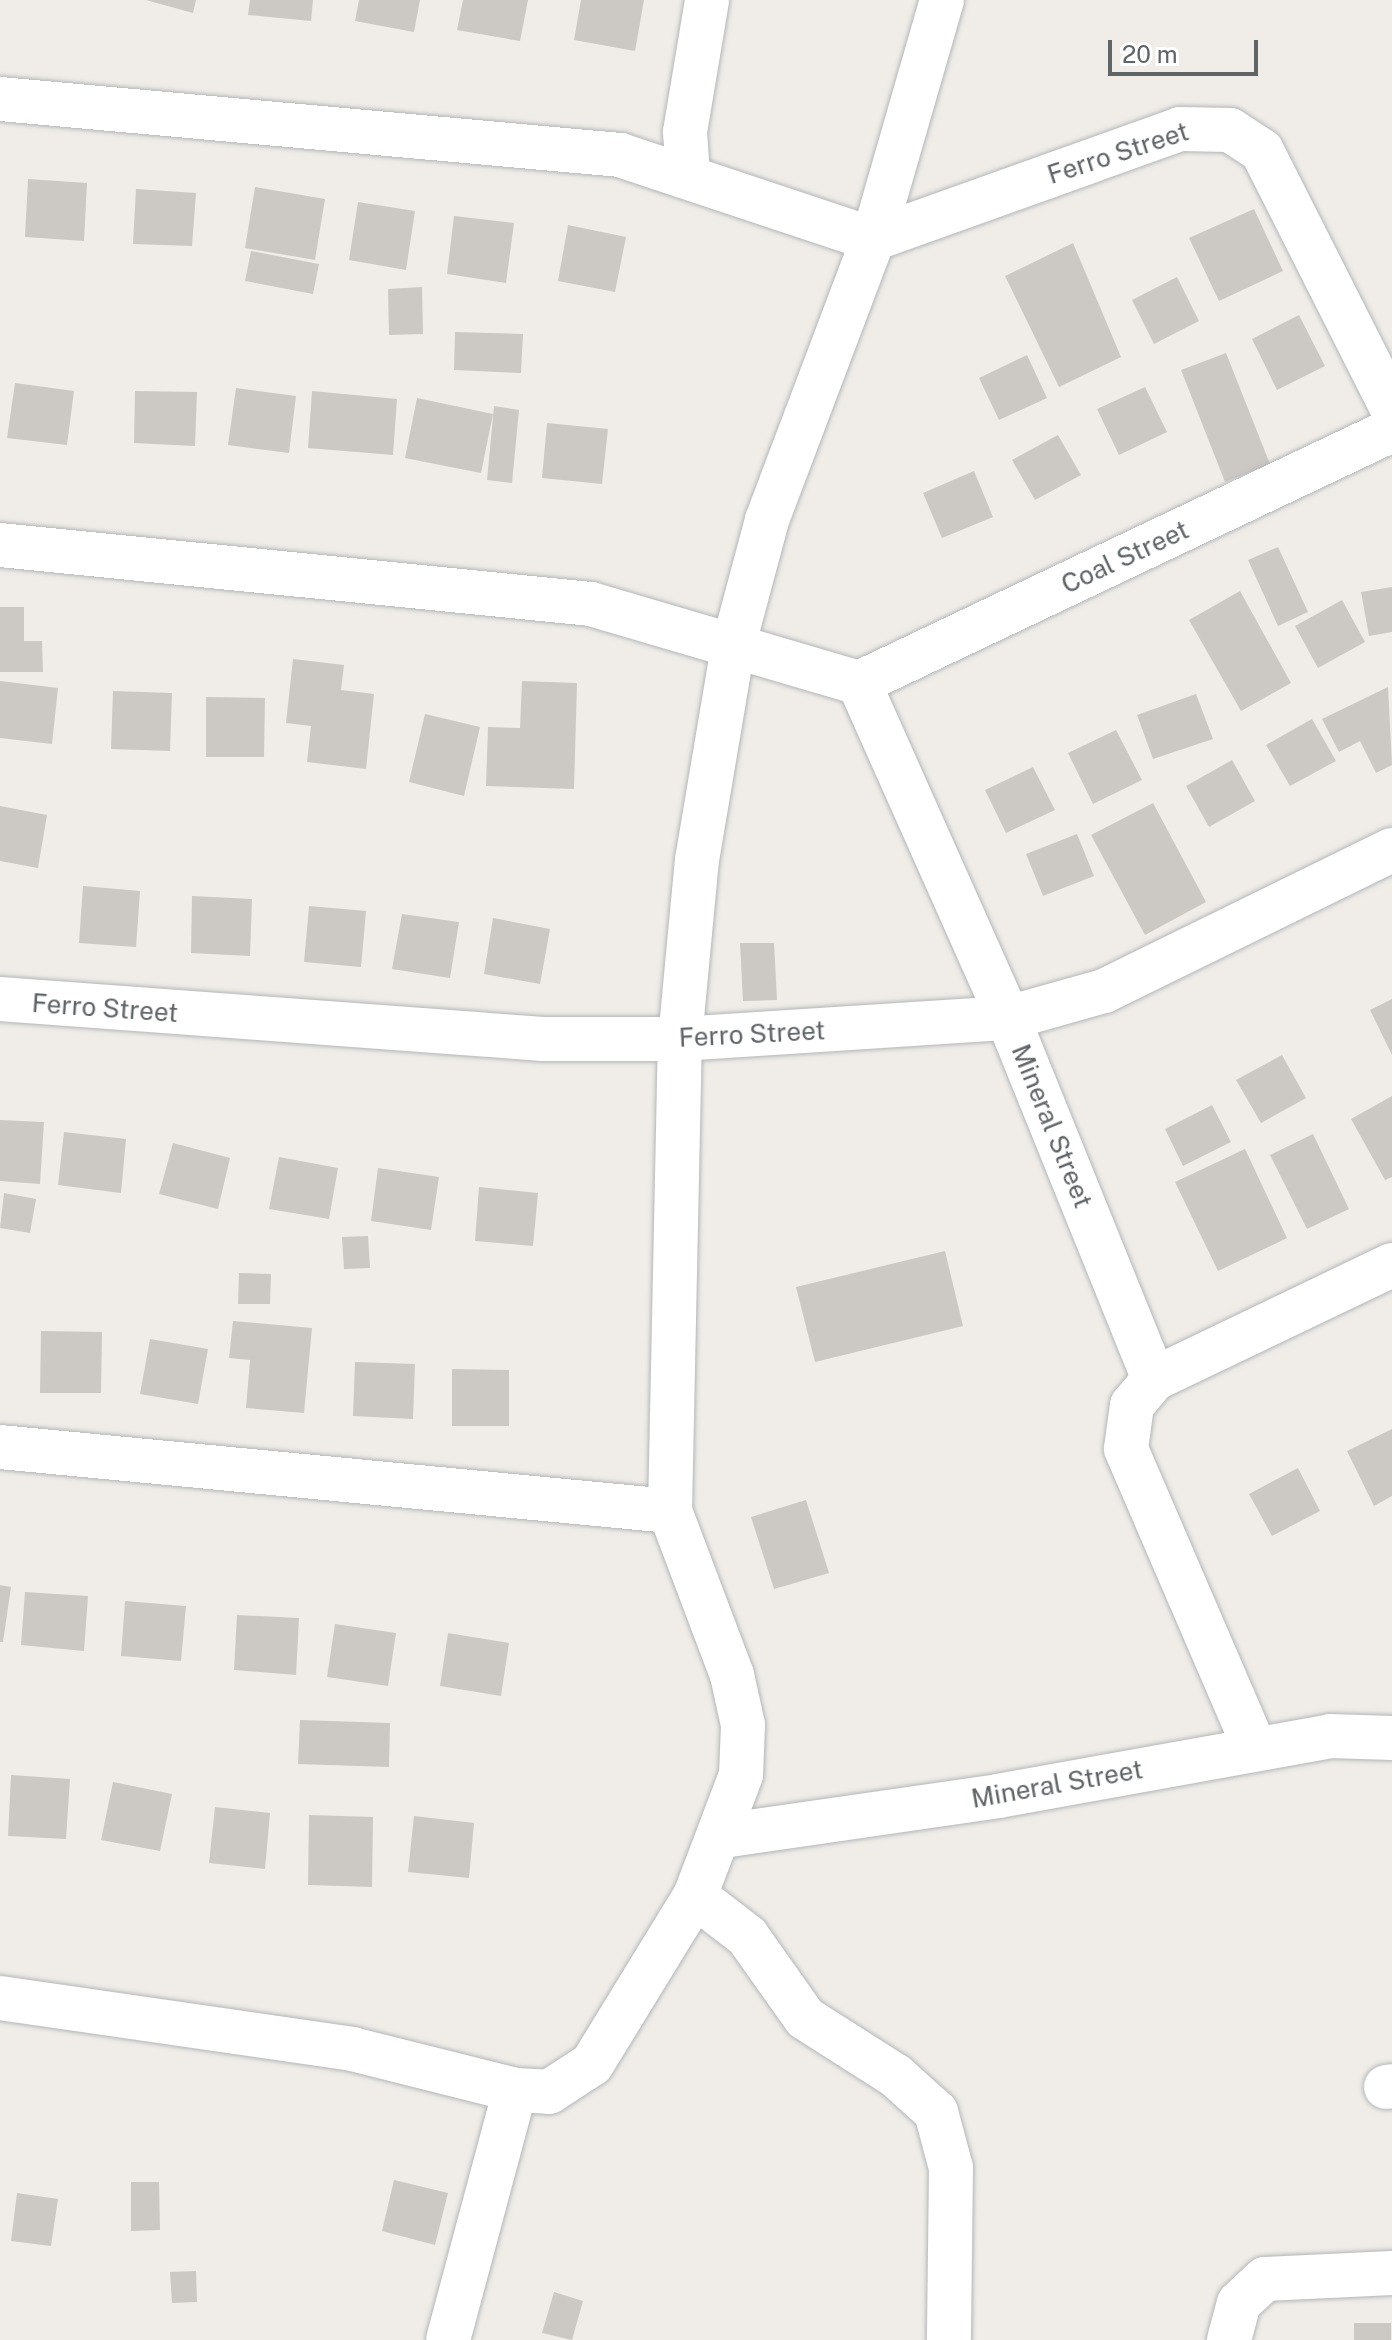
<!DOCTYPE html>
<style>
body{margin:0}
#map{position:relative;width:1392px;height:2340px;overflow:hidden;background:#f0ede8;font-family:"Public Sans",sans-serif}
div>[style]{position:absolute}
.building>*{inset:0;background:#ccc8c4}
.roads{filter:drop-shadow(0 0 2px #b3b6b9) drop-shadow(0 0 2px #b3b6b9)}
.minor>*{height:44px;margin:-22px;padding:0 22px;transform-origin:22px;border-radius:22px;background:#fff}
span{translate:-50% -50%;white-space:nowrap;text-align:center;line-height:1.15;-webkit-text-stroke:8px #fff;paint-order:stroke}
.street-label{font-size:26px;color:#5f6467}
.scale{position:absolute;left:1108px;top:40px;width:150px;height:36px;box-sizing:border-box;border:4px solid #5f6467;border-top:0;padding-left:10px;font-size:24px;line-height:28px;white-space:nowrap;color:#5f6467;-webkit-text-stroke:6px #fff;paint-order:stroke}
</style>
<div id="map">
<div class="building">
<div style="clip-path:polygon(146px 0,196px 0,193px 13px)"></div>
<div style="clip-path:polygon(250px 0,313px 0,311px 21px,248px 15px)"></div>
<div style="clip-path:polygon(359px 0,420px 0,414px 32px,355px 21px)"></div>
<div style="clip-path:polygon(463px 0,528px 0,520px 41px,457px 30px)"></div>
<div style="clip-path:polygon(581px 0,644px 0,635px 51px,574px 40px)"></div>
<div style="clip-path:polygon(28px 179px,87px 183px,84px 241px,25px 237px)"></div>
<div style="clip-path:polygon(255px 187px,325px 199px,315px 260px,245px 248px)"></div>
<div style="clip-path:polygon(136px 189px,196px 193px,192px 246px,133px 244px)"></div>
<div style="clip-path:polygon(358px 202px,415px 211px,406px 270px,349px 260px)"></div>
<div style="clip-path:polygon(1254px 209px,1283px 271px,1219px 301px,1189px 238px)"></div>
<div style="clip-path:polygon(454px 216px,514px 223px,506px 283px,447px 274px)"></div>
<div style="clip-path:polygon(568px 225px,626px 237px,615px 292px,558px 281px)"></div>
<div style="clip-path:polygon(1073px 243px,1121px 357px,1059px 387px,1005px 276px)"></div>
<div style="clip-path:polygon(251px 251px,319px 264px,313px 294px,245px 281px)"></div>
<div style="clip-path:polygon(1177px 277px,1199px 321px,1154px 344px,1132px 300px)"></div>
<div style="clip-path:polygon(422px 287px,423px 334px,389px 335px,388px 289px)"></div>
<div style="clip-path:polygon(1299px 315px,1325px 366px,1277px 390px,1252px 339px)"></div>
<div style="clip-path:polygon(455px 332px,523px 334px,521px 373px,454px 370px)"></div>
<div style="clip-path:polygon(1226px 353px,1270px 464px,1225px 482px,1181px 370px)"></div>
<div style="clip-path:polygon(1027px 355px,1047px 398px,999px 420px,979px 378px)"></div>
<div style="clip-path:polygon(15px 383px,74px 391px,67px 445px,7px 438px)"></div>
<div style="clip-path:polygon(1145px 387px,1167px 432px,1119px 455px,1097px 409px)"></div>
<div style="clip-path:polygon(236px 388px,296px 396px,289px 453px,228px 445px)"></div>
<div style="clip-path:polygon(135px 391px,197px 392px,195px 446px,134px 443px)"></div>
<div style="clip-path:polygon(312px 391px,397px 399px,393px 455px,308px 448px)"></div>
<div style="clip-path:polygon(417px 398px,493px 414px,481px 473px,405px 458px)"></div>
<div style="clip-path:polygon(494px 406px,519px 410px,512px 483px,487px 480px)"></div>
<div style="clip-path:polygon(547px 423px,608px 429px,602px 484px,542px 478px)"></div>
<div style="clip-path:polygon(1058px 435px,1081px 475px,1035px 500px,1012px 460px)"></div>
<div style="clip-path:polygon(974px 471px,993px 517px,942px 538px,923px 493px)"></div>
<div style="clip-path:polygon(1278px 547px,1308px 612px,1278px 626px,1248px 560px)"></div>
<div style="clip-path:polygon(1392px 587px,1392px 632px,1369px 636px,1361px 592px)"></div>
<div style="clip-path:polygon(1240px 591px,1291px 683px,1241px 711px,1189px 620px)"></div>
<div style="clip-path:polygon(1342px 600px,1365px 642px,1318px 668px,1295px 626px)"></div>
<div style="clip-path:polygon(0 607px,24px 607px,24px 641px,42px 641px,43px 672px,0 672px)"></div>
<div style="clip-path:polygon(293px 659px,344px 665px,341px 690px,374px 694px,366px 769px,307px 762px,311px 726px,286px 723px)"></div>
<div style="clip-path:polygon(0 681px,58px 688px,52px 744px,0 738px)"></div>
<div style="clip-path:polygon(522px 681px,577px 683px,574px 789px,486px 786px,488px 727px,520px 728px)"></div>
<div style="clip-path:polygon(1388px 687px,1392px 765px,1376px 773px,1360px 741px,1339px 752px,1322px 719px)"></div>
<div style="clip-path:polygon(113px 691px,172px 693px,170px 751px,111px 749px)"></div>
<div style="clip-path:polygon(1196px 694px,1213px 739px,1153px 759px,1137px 715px)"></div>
<div style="clip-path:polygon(206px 697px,265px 698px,264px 757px,206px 757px)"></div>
<div style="clip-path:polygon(425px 714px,480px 727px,464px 796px,409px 782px)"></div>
<div style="clip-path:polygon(1312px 719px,1336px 761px,1290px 786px,1266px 745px)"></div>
<div style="clip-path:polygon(1116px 730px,1142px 780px,1093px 804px,1068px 753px)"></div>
<div style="clip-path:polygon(1232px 760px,1255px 801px,1209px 827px,1186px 786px)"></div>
<div style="clip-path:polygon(1033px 767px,1055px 810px,1006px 833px,985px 790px)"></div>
<div style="clip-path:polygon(1153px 803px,1206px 902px,1145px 935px,1091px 835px)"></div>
<div style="clip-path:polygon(0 806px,47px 815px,38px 868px,0 861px)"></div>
<div style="clip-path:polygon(1077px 834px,1094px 876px,1043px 896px,1026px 854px)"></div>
<div style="clip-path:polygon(83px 886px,140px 891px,136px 947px,79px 943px)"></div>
<div style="clip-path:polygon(192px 896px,252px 899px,250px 956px,191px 953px)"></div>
<div style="clip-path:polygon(309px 906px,366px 911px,361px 967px,304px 962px)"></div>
<div style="clip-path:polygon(402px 914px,459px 922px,450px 978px,392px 969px)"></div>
<div style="clip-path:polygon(493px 918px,550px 929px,540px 984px,484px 974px)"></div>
<div style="clip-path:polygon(740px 943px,774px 943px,777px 1000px,743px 1001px)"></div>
<div style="clip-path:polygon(1392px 999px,1392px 1055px,1370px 1010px)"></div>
<div style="clip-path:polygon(1282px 1055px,1306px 1098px,1261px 1123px,1236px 1080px)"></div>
<div style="clip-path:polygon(1392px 1096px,1392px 1177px,1385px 1180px,1351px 1119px)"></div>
<div style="clip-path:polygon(1212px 1105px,1231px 1142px,1183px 1166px,1165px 1129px)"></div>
<div style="clip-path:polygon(0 1120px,44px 1122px,40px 1184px,0 1181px)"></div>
<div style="clip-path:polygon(64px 1132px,126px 1139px,121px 1193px,58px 1185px)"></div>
<div style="clip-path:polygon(1313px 1134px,1349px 1209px,1307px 1229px,1270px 1155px)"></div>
<div style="clip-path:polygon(173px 1143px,230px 1158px,218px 1209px,159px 1194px)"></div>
<div style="clip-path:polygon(1245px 1149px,1287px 1238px,1218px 1271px,1175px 1182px)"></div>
<div style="clip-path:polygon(279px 1157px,338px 1168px,329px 1219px,269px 1209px)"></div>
<div style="clip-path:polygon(378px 1168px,439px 1177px,431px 1230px,371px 1221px)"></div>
<div style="clip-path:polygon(479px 1187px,538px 1193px,533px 1246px,475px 1241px)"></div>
<div style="clip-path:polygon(4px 1193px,36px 1199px,30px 1233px,0 1228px)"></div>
<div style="clip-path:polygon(368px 1236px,370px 1268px,344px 1269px,342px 1237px)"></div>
<div style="clip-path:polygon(945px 1251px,963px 1326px,815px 1362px,796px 1287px)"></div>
<div style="clip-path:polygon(239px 1273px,271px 1274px,270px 1304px,238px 1304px)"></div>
<div style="clip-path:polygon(233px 1321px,312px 1328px,304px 1413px,246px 1408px,250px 1360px,229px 1358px)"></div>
<div style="clip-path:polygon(41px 1331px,102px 1332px,101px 1393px,40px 1393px)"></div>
<div style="clip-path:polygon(150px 1339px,208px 1349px,198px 1404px,140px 1394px)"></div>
<div style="clip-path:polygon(355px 1362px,415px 1364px,413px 1419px,353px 1416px)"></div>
<div style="clip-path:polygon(452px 1369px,509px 1370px,509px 1426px,452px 1426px)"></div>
<div style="clip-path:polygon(1392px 1429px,1392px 1496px,1374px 1506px,1347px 1451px)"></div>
<div style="clip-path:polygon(1298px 1468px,1320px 1511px,1272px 1536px,1249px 1494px)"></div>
<div style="clip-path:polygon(806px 1500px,829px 1573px,774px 1589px,751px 1517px)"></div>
<div style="clip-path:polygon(0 1585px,11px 1587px,3px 1642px,0 1642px)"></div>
<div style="clip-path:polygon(25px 1592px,88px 1596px,84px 1651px,21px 1645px)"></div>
<div style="clip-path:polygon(125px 1601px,186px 1606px,181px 1661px,121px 1656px)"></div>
<div style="clip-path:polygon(237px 1615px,299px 1618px,296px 1675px,234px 1670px)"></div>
<div style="clip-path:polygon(335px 1624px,396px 1633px,388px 1686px,327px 1677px)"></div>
<div style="clip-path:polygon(448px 1633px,509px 1643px,501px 1696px,440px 1686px)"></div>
<div style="clip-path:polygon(300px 1720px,390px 1723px,389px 1767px,298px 1764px)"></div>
<div style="clip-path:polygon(11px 1775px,70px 1779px,66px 1839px,8px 1836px)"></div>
<div style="clip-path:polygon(113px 1782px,172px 1794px,160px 1851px,101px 1840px)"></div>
<div style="clip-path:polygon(215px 1807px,270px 1813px,265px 1869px,209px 1863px)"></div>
<div style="clip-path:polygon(309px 1815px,373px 1817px,372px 1887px,308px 1885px)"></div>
<div style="clip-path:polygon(414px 1816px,474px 1823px,469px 1878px,408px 1872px)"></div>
<div style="clip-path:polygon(394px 2180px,448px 2193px,435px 2245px,382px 2231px)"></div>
<div style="clip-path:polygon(131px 2182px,159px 2182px,160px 2230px,131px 2231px)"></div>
<div style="clip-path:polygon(17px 2193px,58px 2199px,51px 2246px,11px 2241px)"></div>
<div style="clip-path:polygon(196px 2271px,197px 2302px,172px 2303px,170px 2272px)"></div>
<div style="clip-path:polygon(554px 2292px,583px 2301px,572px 2340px,542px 2333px)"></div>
<div style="clip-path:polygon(1354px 2323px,1391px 2323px,1391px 2340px,1354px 2340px)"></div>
</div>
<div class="roads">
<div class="minor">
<div style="left:0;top:99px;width:623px;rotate:5.16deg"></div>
<div style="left:620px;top:155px;width:267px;rotate:18.4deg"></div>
<div style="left:688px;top:175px;width:43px;rotate:-94deg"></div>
<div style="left:685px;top:132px;width:134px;rotate:-80.5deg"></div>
<div style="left:873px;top:239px;width:326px;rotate:-19.7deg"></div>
<div style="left:1180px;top:129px;width:50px;rotate:1.1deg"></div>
<div style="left:1230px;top:130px;width:38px;rotate:33deg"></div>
<div style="left:1262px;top:151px;width:288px;rotate:63.2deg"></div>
<div style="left:0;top:545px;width:594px;rotate:5.7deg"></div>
<div style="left:591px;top:604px;width:279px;rotate:16.4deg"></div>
<div style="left:859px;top:683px;width:367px;rotate:66deg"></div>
<div style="left:1008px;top:1018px;width:389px;rotate:68deg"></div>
<div style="left:1154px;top:1379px;width:264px;rotate:-25.6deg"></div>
<div style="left:859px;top:683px;width:590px;rotate:-25.39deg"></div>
<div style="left:0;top:999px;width:544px;rotate:4.21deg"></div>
<div style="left:543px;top:1039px;width:137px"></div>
<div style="left:680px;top:1039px;width:329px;rotate:-3.7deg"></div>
<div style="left:1008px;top:1018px;width:100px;rotate:-15.7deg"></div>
<div style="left:1104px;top:991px;width:321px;rotate:-26.1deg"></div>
<div style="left:1154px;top:1379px;width:34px;rotate:130deg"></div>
<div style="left:1132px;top:1405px;width:44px;rotate:97.8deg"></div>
<div style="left:1126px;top:1449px;width:327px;rotate:66.7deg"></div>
<div style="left:0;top:1447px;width:673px;rotate:5.46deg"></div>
<div style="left:722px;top:1836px;width:279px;rotate:-8.2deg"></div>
<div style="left:998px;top:1796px;width:337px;rotate:-10.2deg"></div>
<div style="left:1330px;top:1736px;width:62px;rotate:1.8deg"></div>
<div style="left:695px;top:1896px;width:66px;rotate:37.6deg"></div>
<div style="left:747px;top:1936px;width:100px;rotate:54.7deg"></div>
<div style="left:805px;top:2018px;width:108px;rotate:32.5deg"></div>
<div style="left:896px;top:2076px;width:54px;rotate:42deg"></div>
<div style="left:936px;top:2112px;width:58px;rotate:75deg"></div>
<div style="left:951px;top:2168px;width:172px;rotate:90.7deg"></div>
<div style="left:0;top:1998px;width:356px;rotate:8.2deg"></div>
<div style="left:352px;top:2049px;width:168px;rotate:14.1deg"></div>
<div style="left:515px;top:2090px;width:34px;rotate:3deg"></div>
<div style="left:549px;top:2092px;width:51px;rotate:-33.1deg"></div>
<div style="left:592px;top:2064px;width:197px;rotate:-58.5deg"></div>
<div style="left:695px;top:1896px;width:129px;rotate:-69.2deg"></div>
<div style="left:741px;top:1775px;width:50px;rotate:-87.7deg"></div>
<div style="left:743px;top:1725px;width:51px;rotate:-102.4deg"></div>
<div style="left:732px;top:1675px;width:175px;rotate:-110.7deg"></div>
<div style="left:670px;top:1511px;width:472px;rotate:-88.8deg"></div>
<div style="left:680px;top:1039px;width:180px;rotate:-84.6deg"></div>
<div style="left:697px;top:860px;width:216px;rotate:-80.4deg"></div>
<div style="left:733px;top:647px;width:131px;rotate:-75deg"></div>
<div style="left:767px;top:520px;width:300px;rotate:-69.3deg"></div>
<div style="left:873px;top:239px;width:249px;rotate:-73.9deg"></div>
<div style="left:1386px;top:2087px;width:6px;rotate:-9deg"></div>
<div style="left:448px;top:2340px;width:259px;rotate:-75deg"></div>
<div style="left:1229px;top:2340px;width:38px;rotate:-75deg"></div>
<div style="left:1239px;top:2303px;width:35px;rotate:-43deg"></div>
<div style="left:1265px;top:2279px;width:127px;rotate:-2.7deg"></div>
</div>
</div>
<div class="street-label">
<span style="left:1118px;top:153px;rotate:-18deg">Ferro Street</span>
<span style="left:1125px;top:557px;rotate:-25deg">Coal Street</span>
<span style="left:105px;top:1008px;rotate:4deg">Ferro Street</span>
<span style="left:752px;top:1034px;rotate:-3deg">Ferro Street</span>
<span style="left:1052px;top:1126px;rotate:68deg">Mineral Street</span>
<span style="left:1057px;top:1784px;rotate:-10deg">Mineral Street</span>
</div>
<div class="scale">20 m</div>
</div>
